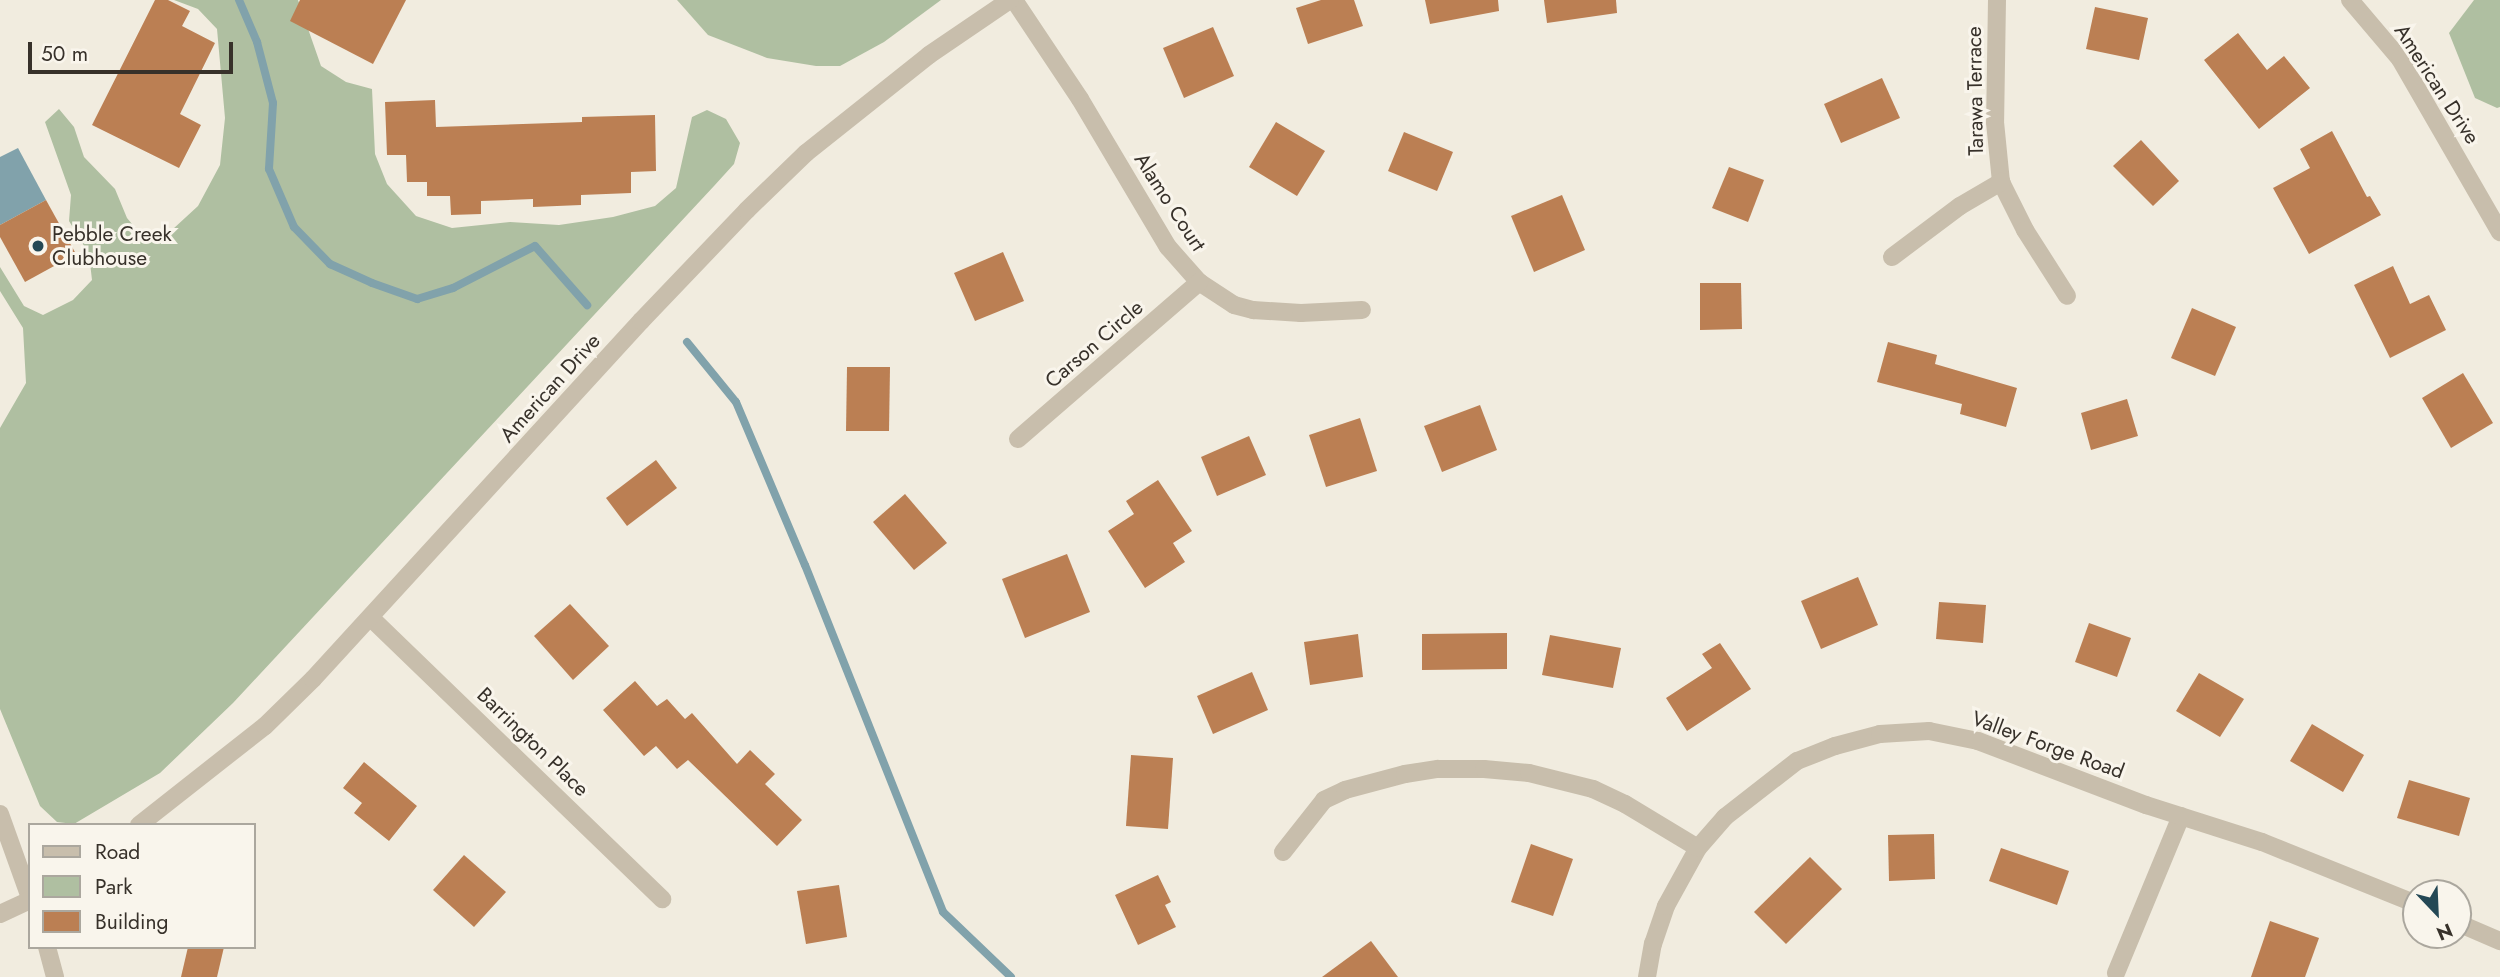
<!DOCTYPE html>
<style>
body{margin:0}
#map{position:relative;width:2500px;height:977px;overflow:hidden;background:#f1ecdf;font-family:Jost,sans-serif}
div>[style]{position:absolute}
.green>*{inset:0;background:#afbfa1}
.water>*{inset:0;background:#81a2ab}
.stream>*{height:8px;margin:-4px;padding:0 4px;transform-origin:4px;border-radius:4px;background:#81a2ab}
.building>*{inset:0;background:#bb7f53}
.minor>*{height:18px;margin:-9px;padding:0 9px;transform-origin:9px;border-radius:9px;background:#c8beac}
.tertiary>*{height:18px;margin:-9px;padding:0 9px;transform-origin:9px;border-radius:9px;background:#c8beac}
.dots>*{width:19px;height:19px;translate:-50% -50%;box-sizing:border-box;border:4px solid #f9f5ec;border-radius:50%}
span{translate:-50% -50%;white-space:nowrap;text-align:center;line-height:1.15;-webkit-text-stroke:6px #f9f5ec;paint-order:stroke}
.street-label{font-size:21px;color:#37312a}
.poi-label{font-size:21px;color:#37312a}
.left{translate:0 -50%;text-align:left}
.legend{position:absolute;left:28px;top:823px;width:228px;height:126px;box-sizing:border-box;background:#f9f5ec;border:2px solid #aba79e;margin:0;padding:9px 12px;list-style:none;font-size:21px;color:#37312a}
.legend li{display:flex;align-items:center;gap:14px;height:35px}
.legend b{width:35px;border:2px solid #aba79e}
.north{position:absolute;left:2402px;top:879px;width:70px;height:70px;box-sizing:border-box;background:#f9f5ec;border:2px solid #aba79e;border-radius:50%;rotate:157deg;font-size:19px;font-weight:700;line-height:28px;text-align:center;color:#37312a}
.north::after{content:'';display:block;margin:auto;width:24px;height:32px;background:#244855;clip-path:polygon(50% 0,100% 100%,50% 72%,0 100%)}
.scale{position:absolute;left:28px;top:42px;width:205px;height:32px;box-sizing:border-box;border:4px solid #37312a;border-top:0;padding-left:9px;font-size:21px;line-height:24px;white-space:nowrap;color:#37312a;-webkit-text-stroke:5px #f9f5ec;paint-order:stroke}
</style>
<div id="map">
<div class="green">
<div style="clip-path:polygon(174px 0,298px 0,321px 66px,346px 82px,372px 89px,375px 154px,387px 184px,416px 216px,452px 228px,510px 222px,559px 225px,613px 217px,655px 206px,676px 188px,692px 117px,707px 110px,726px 119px,740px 143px,734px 164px,714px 186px,233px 703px,160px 773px,74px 824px,57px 822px,40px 806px,0 709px,0 428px,26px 383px,23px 328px,0 291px,0 267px,24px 306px,43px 315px,73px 300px,92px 280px,89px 254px,69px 221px,71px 195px,45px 122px,59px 109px,74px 127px,84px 157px,115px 189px,127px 218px,143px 237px,173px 229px,198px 206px,220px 165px,225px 118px,217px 29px,198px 9px)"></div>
<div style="clip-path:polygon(677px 0,941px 0,884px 42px,840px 66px,816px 66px,767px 58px,708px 35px)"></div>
<div style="clip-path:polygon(2474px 0,2500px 0,2500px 107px,2497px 108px,2475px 98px,2449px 33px)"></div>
</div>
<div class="water">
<div style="clip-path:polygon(18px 148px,46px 200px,0 225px,0 157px)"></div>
</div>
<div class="stream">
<div style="left:239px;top:0;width:46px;rotate:66.8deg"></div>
<div style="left:257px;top:42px;width:63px;rotate:75.3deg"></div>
<div style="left:273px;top:103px;width:66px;rotate:93.5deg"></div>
<div style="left:269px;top:169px;width:63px;rotate:66.7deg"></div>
<div style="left:294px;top:227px;width:52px;rotate:45.8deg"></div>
<div style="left:330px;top:264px;width:46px;rotate:24.3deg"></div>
<div style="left:372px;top:283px;width:48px;rotate:19.6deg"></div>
<div style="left:417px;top:299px;width:38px;rotate:-17deg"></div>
<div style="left:453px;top:288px;width:92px;rotate:-27.1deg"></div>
<div style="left:535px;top:246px;width:79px;rotate:48.6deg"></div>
<div style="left:687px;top:342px;width:77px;rotate:50.8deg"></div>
<div style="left:736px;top:402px;width:177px;rotate:67.1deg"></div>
<div style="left:805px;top:565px;width:373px;rotate:68.3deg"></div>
<div style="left:943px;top:912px;width:94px;rotate:43.7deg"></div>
</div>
<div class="building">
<div style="clip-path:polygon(155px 0,168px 0,190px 11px,182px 26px,215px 43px,180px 114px,201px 125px,179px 168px,92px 125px)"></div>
<div style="clip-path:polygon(300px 0,406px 0,373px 64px,290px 21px)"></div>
<div style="clip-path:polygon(1321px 0,1354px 0,1363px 26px,1308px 44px,1296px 8px)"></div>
<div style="clip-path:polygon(1425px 0,1498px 0,1499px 11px,1430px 24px)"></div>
<div style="clip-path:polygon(1544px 0,1616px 0,1617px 13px,1547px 23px)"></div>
<div style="clip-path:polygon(2095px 7px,2148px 18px,2139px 60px,2086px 49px)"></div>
<div style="clip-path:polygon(1213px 27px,1234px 76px,1184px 98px,1163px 48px)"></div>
<div style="clip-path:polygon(2238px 33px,2267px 70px,2284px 56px,2310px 88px,2259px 129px,2204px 60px)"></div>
<div style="clip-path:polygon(1882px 78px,1900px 118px,1841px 143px,1824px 104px)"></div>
<div style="clip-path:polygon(435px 100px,436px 127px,582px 122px,582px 117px,655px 115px,656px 171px,631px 172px,631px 193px,581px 195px,581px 205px,533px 207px,533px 199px,481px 201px,481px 214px,451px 215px,450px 196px,427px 196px,427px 182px,407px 182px,406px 155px,387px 155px,385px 102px)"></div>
<div style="clip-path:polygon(1276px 122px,1325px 151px,1297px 196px,1249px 167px)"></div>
<div style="clip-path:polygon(2332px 131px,2367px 197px,2370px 196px,2381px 215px,2309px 254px,2273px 188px,2310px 168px,2300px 149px)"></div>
<div style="clip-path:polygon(1404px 132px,1453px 152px,1437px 191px,1388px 171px)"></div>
<div style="clip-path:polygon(2141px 140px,2179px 181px,2153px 206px,2113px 166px)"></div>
<div style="clip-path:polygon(1729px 167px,1764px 180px,1748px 222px,1712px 208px)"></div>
<div style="clip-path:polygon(1562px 195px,1585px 250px,1534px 272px,1511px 216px)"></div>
<div style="clip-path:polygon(46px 200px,76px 254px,25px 282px,0 237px,0 225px)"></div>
<div style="clip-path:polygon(1003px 252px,1024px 301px,975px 321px,954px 273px)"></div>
<div style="clip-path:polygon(2393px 266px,2410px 304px,2429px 295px,2446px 330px,2390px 358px,2354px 285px)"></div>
<div style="clip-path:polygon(1700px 283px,1741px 283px,1742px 329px,1700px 330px)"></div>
<div style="clip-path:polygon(2192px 308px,2236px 327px,2215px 376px,2171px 358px)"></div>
<div style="clip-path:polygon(1888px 342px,1937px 355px,1935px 364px,2017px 388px,2006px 427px,1960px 414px,1962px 404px,1877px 382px)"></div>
<div style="clip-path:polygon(847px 367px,890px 367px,889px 431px,846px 431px)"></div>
<div style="clip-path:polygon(2463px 373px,2493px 423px,2451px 448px,2422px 398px)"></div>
<div style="clip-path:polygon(2127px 399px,2138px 436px,2091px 450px,2081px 413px)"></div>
<div style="clip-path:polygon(1480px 405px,1497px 450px,1442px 472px,1424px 426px)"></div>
<div style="clip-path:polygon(1360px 418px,1377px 471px,1326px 487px,1309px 435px)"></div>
<div style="clip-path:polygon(1249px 436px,1266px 475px,1217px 496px,1201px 457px)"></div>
<div style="clip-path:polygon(656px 460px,677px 488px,627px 526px,606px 498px)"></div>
<div style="clip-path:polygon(1158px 480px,1192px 531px,1173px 543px,1185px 562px,1145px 588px,1108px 531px,1134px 514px,1126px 501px)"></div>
<div style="clip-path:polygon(905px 494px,947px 543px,914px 570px,873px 522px)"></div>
<div style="clip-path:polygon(1067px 554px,1090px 612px,1025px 638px,1002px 579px)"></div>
<div style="clip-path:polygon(1858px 577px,1878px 625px,1821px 649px,1801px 601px)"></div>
<div style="clip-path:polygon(1939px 602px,1986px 605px,1983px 643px,1936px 639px)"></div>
<div style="clip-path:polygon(570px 604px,609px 646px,573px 680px,534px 636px)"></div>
<div style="clip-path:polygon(2089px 623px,2131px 638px,2117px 677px,2075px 662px)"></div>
<div style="clip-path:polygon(1507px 633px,1507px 669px,1422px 670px,1422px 634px)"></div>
<div style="clip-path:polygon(1358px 634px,1363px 677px,1310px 685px,1304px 642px)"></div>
<div style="clip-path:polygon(1550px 635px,1621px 648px,1613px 688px,1542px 675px)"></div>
<div style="clip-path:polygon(1720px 643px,1751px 689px,1687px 731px,1666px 698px,1712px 668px,1702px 654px)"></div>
<div style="clip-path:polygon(1252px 672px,1268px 710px,1213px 734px,1197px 696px)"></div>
<div style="clip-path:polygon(2199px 673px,2244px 699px,2220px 737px,2176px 711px)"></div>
<div style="clip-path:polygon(635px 681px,657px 706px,667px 699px,685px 719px,692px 713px,737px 764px,750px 750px,775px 774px,765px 784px,802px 820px,777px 846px,688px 760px,677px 769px,656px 746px,644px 756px,603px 710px)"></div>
<div style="clip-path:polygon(2312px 724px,2364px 755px,2343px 792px,2290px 761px)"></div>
<div style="clip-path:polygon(1131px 755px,1173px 758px,1168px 829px,1126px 826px)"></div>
<div style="clip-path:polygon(364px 762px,417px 806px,389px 841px,354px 813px,362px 803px,343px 788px)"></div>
<div style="clip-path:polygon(2409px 780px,2470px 798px,2459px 836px,2397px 818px)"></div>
<div style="clip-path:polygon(1934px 834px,1935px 879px,1889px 881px,1888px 835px)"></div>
<div style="clip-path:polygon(1531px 844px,1573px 859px,1553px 916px,1511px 902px)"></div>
<div style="clip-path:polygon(2001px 848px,2069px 871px,2057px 905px,1989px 881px)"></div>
<div style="clip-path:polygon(464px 855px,506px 892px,474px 927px,433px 890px)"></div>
<div style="clip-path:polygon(1810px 857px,1842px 889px,1786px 944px,1754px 912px)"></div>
<div style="clip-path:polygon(1158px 875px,1171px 902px,1165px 905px,1176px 927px,1138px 945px,1115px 895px)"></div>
<div style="clip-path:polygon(839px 885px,847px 937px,806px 944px,797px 891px)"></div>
<div style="clip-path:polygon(2270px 921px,2319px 938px,2305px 977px,2251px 977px)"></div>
<div style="clip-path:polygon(1371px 941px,1398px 977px,1322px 977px)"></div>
<div style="clip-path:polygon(188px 947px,224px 947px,217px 977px,181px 977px)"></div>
</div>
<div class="minor">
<div style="left:1014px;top:0;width:119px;rotate:56.3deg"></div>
<div style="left:1080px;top:99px;width:172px;rotate:59.3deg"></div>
<div style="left:1168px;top:247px;width:47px;rotate:48.5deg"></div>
<div style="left:1199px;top:282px;width:42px;rotate:33.3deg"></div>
<div style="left:1234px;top:305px;width:20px;rotate:15deg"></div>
<div style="left:1253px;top:310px;width:48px;rotate:3.6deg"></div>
<div style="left:1301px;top:313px;width:61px;rotate:-2.8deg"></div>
<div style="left:1997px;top:0;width:122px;rotate:90.9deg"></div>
<div style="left:1995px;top:122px;width:60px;rotate:84.3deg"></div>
<div style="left:2001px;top:182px;width:54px;rotate:63.4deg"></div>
<div style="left:2025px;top:230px;width:78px;rotate:57.5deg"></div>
<div style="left:1892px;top:257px;width:85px;rotate:-36.9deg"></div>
<div style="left:1960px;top:206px;width:48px;rotate:-30.3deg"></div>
<div style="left:1018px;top:439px;width:240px;rotate:-40.9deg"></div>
<div style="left:371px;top:618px;width:405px;rotate:44deg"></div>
<div style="left:1283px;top:852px;width:66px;rotate:-51.7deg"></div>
<div style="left:1324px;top:800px;width:23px;rotate:-25deg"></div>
<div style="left:1345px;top:790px;width:62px;rotate:-14.9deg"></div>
<div style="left:1405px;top:774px;width:33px;rotate:-9deg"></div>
<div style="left:1438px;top:769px;width:46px"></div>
<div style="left:1484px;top:769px;width:45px;rotate:5.1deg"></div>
<div style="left:1529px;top:773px;width:66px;rotate:14deg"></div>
<div style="left:1593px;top:789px;width:35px;rotate:25deg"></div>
<div style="left:1625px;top:804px;width:85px;rotate:31.1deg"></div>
<div style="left:2458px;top:923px;width:46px;rotate:23.2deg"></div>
<div style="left:47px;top:947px;width:31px;rotate:75deg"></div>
<div style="left:2116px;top:973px;width:170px;rotate:-67.5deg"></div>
<div style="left:1647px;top:977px;width:34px;rotate:-80deg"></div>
<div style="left:1653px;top:944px;width:40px;rotate:-71.1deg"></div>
<div style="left:1666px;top:906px;width:66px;rotate:-61.1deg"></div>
<div style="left:1698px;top:848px;width:41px;rotate:-48.9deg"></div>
<div style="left:1725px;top:817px;width:91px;rotate:-37.9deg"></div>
<div style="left:1797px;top:761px;width:41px;rotate:-21.5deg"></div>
<div style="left:1835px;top:746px;width:47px;rotate:-14.9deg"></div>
<div style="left:1880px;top:734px;width:49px;rotate:-3.5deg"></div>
<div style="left:1929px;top:731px;width:50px;rotate:11.5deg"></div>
<div style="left:1978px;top:741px;width:180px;rotate:20.9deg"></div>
<div style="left:2146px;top:805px;width:122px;rotate:17.7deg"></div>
<div style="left:2262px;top:842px;width:166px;rotate:21.9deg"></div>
</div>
<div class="tertiary">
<div style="left:2350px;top:0;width:77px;rotate:49.7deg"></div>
<div style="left:2400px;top:59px;width:200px;rotate:60deg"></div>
<div style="left:0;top:814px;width:89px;rotate:70.3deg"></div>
<div style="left:139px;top:825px;width:160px;rotate:-38.2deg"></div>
<div style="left:265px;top:726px;width:67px;rotate:-44.4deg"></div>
<div style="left:313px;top:679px;width:486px;rotate:-47.5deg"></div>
<div style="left:641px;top:321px;width:153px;rotate:-46.3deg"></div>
<div style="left:747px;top:210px;width:82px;rotate:-44deg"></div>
<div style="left:806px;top:153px;width:157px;rotate:-38.5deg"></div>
<div style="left:929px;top:55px;width:98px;rotate:-34.2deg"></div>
<div style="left:0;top:914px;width:33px;rotate:-25deg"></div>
</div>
<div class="dots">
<div style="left:38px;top:246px;background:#244855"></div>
</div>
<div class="street-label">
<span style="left:2437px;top:84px;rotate:57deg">American Drive</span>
<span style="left:1975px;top:91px;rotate:-91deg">Tarawa Terrace</span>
<span style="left:1170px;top:202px;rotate:57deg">Alamo Court</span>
<span style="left:1094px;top:344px;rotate:-41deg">Carson Circle</span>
<span style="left:550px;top:388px;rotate:-48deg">American Drive</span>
<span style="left:533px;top:742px;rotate:44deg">Barrington Place</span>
<span style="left:2048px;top:745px;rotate:20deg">Valley Forge Road</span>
</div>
<div class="poi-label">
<span class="left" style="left:52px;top:246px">Pebble Creek<br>Clubhouse</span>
</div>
<ul class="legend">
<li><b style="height:9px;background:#c8beac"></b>Road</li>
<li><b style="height:19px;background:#afbfa1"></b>Park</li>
<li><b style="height:19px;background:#bb7f53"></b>Building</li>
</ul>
<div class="north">N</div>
<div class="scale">50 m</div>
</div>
